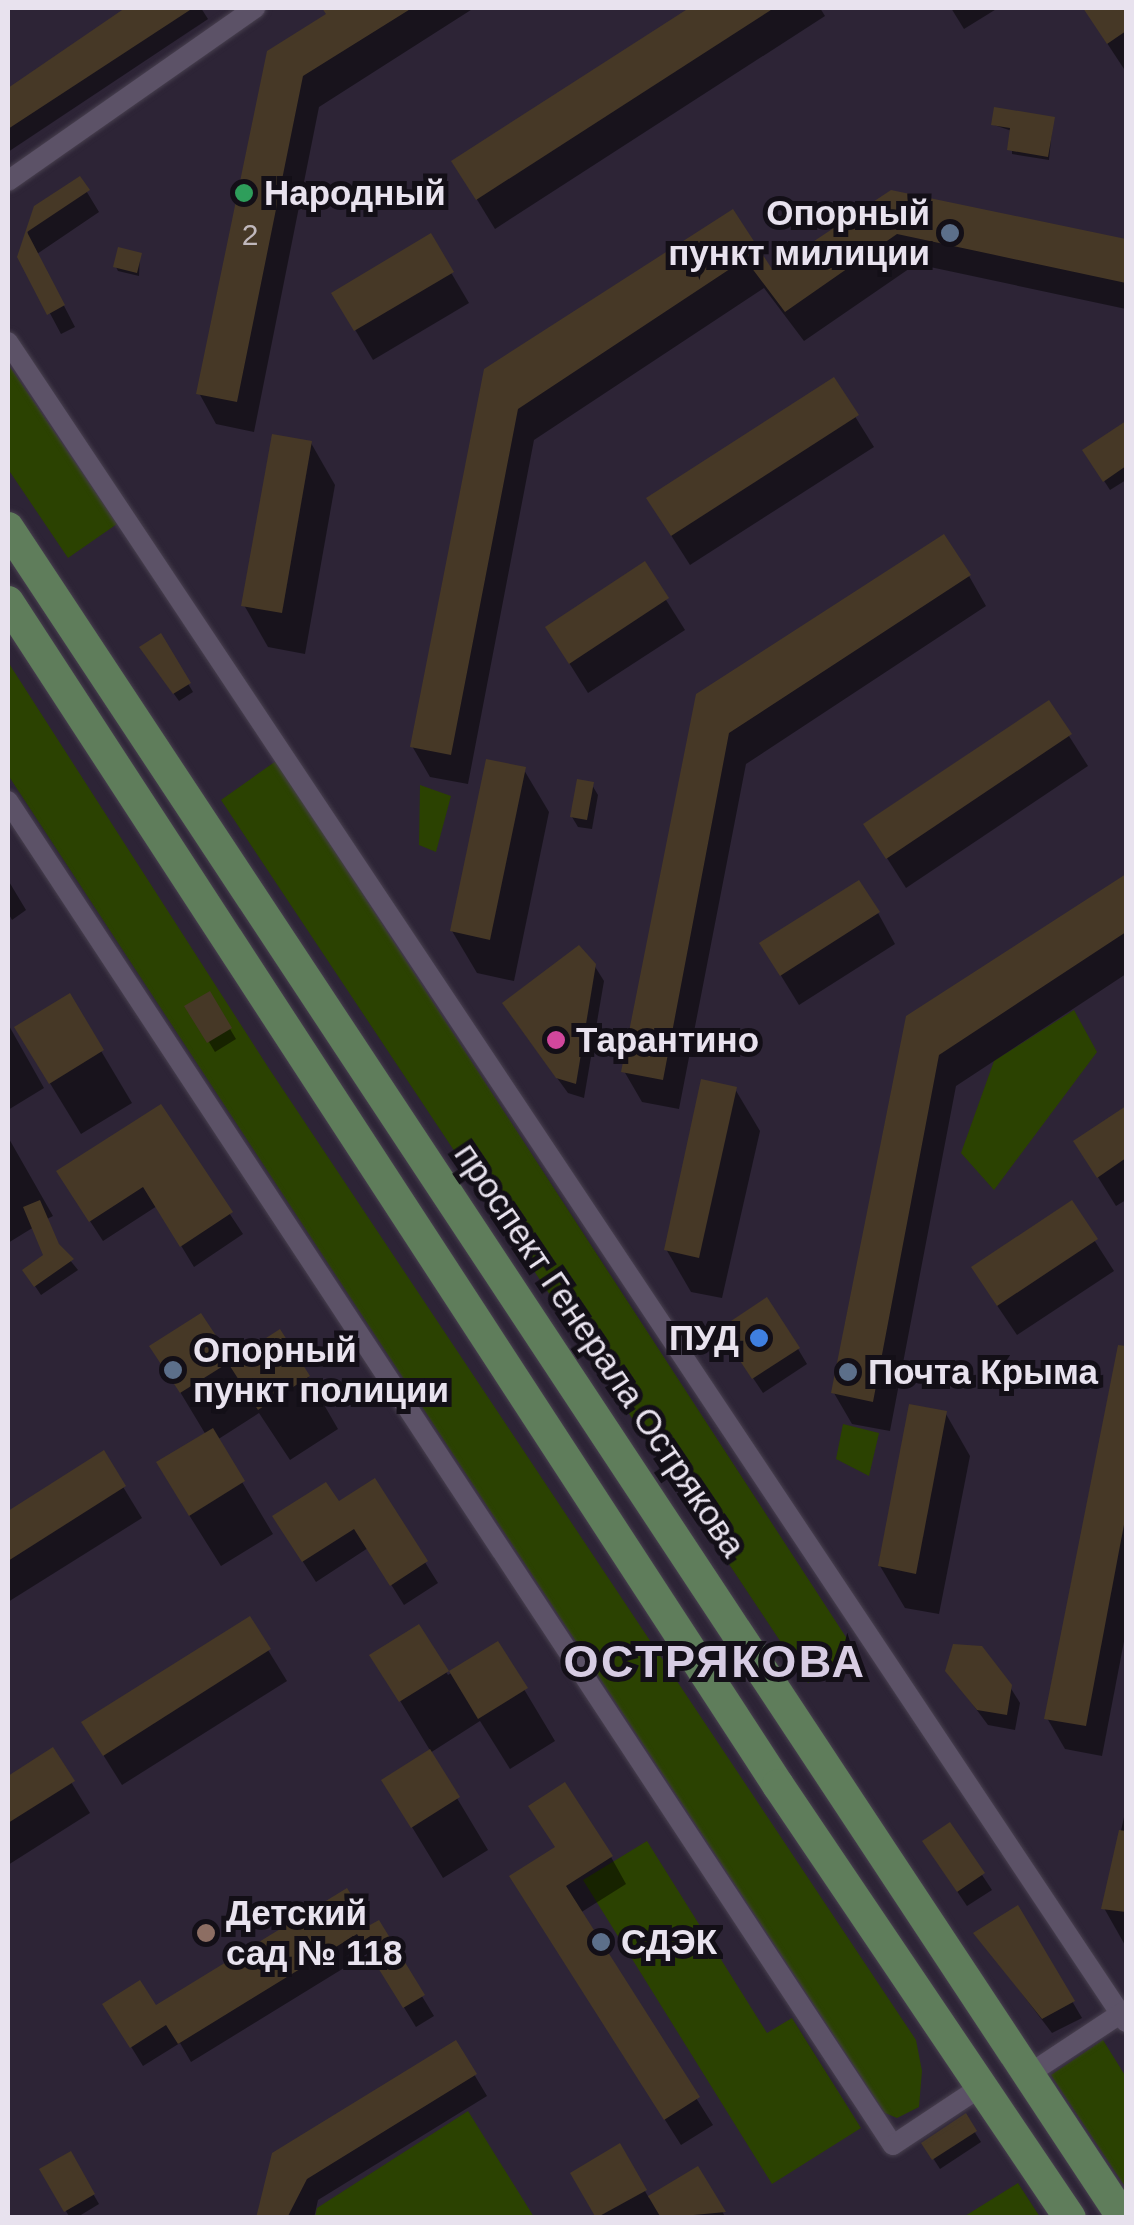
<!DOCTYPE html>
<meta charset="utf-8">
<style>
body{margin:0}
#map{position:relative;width:1134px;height:2225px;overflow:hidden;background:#2d2436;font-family:Helvetica,sans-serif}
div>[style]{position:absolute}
.green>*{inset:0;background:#2b4201}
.shadow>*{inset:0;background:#0007}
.building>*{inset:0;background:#463826}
.roads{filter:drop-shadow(0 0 2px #48404f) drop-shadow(0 0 2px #48404f)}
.minor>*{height:20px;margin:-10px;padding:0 10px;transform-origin:10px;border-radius:10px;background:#5c5267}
.primary>*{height:32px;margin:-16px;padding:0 16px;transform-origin:16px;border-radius:16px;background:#5f7d5b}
.dots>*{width:28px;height:28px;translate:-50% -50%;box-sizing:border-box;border:5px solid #130f17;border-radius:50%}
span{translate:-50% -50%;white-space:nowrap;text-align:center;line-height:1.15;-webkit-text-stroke:10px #130f17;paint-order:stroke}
.number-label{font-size:30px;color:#c0b8bc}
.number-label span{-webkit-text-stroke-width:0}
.poi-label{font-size:35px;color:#e8e2ee;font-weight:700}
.left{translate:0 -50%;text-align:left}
.right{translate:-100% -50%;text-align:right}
.street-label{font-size:35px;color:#e8e2ee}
.district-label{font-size:45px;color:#d7cce3;font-weight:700;letter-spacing:2.5px}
.frame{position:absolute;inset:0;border:10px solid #e8e2ee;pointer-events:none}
</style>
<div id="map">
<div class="green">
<div style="clip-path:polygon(8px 364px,117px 524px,68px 558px,8px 469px)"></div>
<div style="clip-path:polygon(8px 662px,268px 1067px,916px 2040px,922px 2071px,919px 2107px,897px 2118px,885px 2113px,8px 775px)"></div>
<div style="clip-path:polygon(276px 761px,855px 1651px,808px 1683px,221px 800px)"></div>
<div style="clip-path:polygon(420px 785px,451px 796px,436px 852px,419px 845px)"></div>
<div style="clip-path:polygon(1074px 1010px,1097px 1052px,994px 1190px,961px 1153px,994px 1061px)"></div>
<div style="clip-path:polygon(843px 1424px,879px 1433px,869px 1476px,836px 1459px)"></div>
<div style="clip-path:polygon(647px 1841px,767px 2033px,792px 2018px,861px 2128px,772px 2184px,583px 1880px)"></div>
<div style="clip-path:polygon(1103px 2040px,1126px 2077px,1126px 2188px,1051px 2075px)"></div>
<div style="clip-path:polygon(468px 2111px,534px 2217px,315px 2217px,317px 2208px)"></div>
<div style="clip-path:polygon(1018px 2183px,1040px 2217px,965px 2216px)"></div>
</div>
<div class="shadow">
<div style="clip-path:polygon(133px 8px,201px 8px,208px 19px,8px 152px,8px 92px)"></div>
<div style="clip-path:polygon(338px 8px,474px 8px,319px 107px,254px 432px,216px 424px,199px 393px,270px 52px)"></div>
<div style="clip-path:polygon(693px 8px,820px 8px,825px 16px,495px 229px,454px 162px)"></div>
<div style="clip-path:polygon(951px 8px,998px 8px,964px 29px)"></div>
<div style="clip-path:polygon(1086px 8px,1126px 8px,1126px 72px,1103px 37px)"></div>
<div style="clip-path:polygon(1053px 119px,1049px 160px,1012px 154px,1012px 131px,994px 125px)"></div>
<div style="clip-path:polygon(79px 179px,99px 212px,37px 254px,75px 327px,61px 334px,20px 257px,36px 207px)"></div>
<div style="clip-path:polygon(892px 193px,1126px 242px,1126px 309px,916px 264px,804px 341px,764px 288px,534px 440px,468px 784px,430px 777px,412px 746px,486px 371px,732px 212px,771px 272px)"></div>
<div style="clip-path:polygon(430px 237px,469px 303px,373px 360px,334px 294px)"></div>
<div style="clip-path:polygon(140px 255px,139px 276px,118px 271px,116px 267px)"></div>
<div style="clip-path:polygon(833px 381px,874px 447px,690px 565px,667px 529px)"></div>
<div style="clip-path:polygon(1126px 424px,1126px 480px,1110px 490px,1085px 451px)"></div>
<div style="clip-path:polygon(311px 443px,335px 485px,305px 654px,268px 647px,244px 605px)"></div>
<div style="clip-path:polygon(644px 565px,685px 630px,588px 693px,566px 658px)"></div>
<div style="clip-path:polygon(969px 576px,986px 606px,746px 764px,679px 1109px,642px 1102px,624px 1071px,698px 696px)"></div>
<div style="clip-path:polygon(160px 636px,193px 692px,179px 701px,147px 656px)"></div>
<div style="clip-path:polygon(1048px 703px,1088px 766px,906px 888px,866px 825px)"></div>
<div style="clip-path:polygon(524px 770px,549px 812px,514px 981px,477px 973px,452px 931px)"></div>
<div style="clip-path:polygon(592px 785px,598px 795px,592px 829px,578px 827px,572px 817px)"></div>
<div style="clip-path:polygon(1126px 876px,1126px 974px,956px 1086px,890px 1431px,852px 1424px,834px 1393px,908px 1017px)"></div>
<div style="clip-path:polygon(8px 880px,26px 910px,12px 920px,8px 913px)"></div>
<div style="clip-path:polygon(878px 913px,895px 944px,799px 1005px,780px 974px)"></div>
<div style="clip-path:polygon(594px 965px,604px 981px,584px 1098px,568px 1093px,514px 1019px)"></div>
<div style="clip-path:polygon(209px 994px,236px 1039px,215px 1052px,188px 1007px)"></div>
<div style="clip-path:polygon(69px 997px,132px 1103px,81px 1134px,48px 1080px)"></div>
<div style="clip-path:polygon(8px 1024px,44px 1088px,8px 1110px)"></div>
<div style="clip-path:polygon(735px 1089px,760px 1131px,722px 1298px,691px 1292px,666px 1249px)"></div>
<div style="clip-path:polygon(160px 1108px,243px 1234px,194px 1267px,157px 1206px,103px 1241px,71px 1192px)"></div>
<div style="clip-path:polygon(1126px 1109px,1126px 1200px,1116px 1206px,1076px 1142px)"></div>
<div style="clip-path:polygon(8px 1137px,53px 1216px,47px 1219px,60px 1248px,78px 1270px,41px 1295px,31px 1280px,46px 1256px,34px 1227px,8px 1243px)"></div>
<div style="clip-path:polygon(1071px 1204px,1114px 1271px,1017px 1335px,992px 1298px)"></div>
<div style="clip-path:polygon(1126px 1339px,1126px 1631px,1102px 1756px,1065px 1749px,1047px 1718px)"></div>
<div style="clip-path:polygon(731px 1345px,798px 1349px,807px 1364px,763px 1393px)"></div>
<div style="clip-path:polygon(153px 1347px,308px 1377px,338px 1429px,290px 1460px,259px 1413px,217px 1440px,273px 1534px,221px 1566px,189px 1515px,206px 1435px)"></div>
<div style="clip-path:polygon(946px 1414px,970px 1456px,939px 1614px,905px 1608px,880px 1566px)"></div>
<div style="clip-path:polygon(103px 1454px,142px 1518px,8px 1602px,8px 1514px)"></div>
<div style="clip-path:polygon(374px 1481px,438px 1583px,404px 1605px,368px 1548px,316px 1582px,287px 1537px)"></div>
<div style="clip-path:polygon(249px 1619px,287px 1681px,122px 1785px,102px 1753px)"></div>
<div style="clip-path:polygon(418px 1627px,448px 1675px,497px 1644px,555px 1741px,510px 1769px,480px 1721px,430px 1753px,488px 1850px,443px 1878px,384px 1781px,431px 1752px,373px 1656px)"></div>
<div style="clip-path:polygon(947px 1670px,1010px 1687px,1020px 1703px,1015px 1730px,988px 1725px)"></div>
<div style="clip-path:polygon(52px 1751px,90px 1813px,8px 1865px,8px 1779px)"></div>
<div style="clip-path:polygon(1126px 1808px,1126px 1947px,1104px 1908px)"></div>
<div style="clip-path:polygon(949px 1825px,992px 1890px,967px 1906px,934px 1857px)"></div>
<div style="clip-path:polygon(611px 1857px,626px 1884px,580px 1913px,713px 2125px,681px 2145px,528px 1904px)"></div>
<div style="clip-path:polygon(1017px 1908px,1082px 2018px,1052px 2033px,976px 1933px)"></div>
<div style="clip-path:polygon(378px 1924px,434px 2016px,416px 2027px,370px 1952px,191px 2062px,180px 2043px,143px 2066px,117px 2024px)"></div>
<div style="clip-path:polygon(456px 2044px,487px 2096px,318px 2200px,314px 2218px,260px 2218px)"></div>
<div style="clip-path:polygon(965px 2117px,981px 2142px,940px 2169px,924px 2144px)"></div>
<div style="clip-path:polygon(619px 2147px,649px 2198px,697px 2169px,726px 2218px,598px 2218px,573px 2174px)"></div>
<div style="clip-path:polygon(70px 2154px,99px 2204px,76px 2218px,70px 2218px,42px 2170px)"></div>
</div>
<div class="building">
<div style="clip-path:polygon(125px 8px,193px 8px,8px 129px,8px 88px)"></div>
<div style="clip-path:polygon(322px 8px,412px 8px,303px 76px,237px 402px,196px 394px,267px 51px,326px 14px)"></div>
<div style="clip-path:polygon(689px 8px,774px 8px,476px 200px,451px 161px)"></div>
<div style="clip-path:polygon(1083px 8px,1126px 8px,1126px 31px,1107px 44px)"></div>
<div style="clip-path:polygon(994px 107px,1055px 117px,1048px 157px,1007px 150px,1010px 128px,991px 125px)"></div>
<div style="clip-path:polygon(80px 176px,90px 190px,27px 232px,65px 305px,47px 315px,17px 257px,34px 206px)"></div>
<div style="clip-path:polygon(891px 190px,1126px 239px,1126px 283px,897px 234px,785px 312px,745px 259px,518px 409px,451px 755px,410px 747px,484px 369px,733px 209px,772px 269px)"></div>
<div style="clip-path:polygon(431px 233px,454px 272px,354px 331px,331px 293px)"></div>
<div style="clip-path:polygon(118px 247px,142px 253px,137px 273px,113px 267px)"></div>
<div style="clip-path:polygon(834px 377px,859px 415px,671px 536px,646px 498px)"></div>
<div style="clip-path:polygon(1126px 421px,1126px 466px,1103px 482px,1082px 450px)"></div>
<div style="clip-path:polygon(272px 434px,312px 441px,282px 613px,241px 606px)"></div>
<div style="clip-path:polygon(944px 534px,971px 575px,729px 733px,663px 1080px,621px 1072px,696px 694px)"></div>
<div style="clip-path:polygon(645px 561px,669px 598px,569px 664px,545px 627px)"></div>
<div style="clip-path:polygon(161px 633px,191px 683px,173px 694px,139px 647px)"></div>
<div style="clip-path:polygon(1049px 700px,1072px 734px,886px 859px,863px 824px)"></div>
<div style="clip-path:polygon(486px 759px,526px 767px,490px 940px,450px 931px)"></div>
<div style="clip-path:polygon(577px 779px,594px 782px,587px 820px,570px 817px)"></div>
<div style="clip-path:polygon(1126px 874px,1126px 932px,939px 1055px,873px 1402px,831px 1393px,906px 1016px)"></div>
<div style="clip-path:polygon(859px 880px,880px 912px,780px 976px,759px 943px)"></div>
<div style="clip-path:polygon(579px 945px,596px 964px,576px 1084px,556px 1078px,502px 1003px)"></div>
<div style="clip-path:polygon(210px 991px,232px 1028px,207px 1043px,184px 1006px)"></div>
<div style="clip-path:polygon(70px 993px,104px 1050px,49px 1084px,14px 1027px)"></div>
<div style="clip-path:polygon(701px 1079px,737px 1087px,699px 1258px,664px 1250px)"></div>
<div style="clip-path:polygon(161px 1104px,233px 1212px,180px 1247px,143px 1187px,89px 1222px,56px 1171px)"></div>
<div style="clip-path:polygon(1126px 1106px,1126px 1158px,1097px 1178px,1073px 1141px)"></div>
<div style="clip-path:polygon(40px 1200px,59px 1244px,74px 1259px,34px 1287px,22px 1270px,43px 1255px,23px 1207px)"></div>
<div style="clip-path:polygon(1072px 1200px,1098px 1239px,997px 1306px,971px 1267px)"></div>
<div style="clip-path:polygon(767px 1297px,800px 1348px,752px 1379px,719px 1329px)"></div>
<div style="clip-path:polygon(201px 1313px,232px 1360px,280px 1329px,310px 1376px,258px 1410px,228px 1363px,180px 1393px,149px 1346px)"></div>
<div style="clip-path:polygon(1118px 1345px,1126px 1346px,1126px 1514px,1086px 1726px,1044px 1719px)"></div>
<div style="clip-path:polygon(909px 1404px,947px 1411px,916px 1574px,878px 1566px)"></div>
<div style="clip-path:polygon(213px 1428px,245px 1481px,189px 1516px,156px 1462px)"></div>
<div style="clip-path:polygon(104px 1450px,126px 1486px,8px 1561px,8px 1511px)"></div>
<div style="clip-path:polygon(375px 1478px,428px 1561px,390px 1586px,354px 1529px,302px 1562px,272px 1516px,326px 1482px,339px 1501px)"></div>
<div style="clip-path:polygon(250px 1616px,271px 1649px,103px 1756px,81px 1722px)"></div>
<div style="clip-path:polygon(419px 1624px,449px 1671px,399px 1702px,369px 1655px)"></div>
<div style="clip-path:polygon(498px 1641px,528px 1688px,478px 1719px,449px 1671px)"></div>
<div style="clip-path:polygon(953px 1644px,982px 1646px,1012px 1685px,1007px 1715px,977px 1710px,945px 1671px)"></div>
<div style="clip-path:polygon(53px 1747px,75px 1781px,8px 1823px,8px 1776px)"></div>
<div style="clip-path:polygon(430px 1749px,460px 1797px,411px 1828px,381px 1780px)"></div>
<div style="clip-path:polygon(565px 1782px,613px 1856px,566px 1886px,700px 2097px,664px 2120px,509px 1876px,555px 1847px,528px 1806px)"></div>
<div style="clip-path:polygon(950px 1822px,985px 1873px,957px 1892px,922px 1841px)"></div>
<div style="clip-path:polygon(1119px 1830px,1126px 1831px,1126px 1912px,1101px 1909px)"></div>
<div style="clip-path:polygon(347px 1888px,370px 1925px,379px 1920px,425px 1995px,403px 2008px,357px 1934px,178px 2044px,166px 2025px,130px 2048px,102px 2004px,140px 1980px,156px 2005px)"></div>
<div style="clip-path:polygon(1018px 1905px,1075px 2001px,1042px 2019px,973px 1933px)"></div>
<div style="clip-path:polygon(456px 2040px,477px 2074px,307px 2179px,287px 2218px,256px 2218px,272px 2153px)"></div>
<div style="clip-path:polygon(966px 2113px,977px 2131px,932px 2160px,921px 2143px)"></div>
<div style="clip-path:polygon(620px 2143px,647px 2190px,596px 2218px,570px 2173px)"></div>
<div style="clip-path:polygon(71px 2151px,95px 2194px,64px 2212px,39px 2169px)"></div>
<div style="clip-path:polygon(698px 2166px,726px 2212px,661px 2218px,648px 2196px)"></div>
</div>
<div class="roads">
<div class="minor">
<div style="left:8px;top:181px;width:302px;rotate:-35deg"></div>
<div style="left:8px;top:342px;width:2018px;rotate:56.36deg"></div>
<div style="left:8px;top:801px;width:1609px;rotate:56.64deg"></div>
<div style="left:893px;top:2145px;width:103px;rotate:-33.5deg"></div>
<div style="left:1029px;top:2074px;width:116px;rotate:-33.4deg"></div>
</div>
<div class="primary">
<div style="left:8px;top:528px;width:2025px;rotate:56.58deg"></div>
<div style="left:8px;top:602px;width:1412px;rotate:56.94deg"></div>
<div style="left:778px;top:1785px;width:522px;rotate:56.01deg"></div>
</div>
</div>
<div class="dots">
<div style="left:244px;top:193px;background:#2e9e5b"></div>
<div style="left:950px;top:233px;background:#5c6f8a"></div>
<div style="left:556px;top:1040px;background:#d1479c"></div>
<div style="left:759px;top:1338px;background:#3f7fe0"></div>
<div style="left:173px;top:1370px;background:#5c6f8a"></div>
<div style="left:848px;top:1372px;background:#5c6f8a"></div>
<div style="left:206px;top:1933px;background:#8d6e63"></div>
<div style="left:601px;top:1942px;background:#5c6f8a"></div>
</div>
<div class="number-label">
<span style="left:250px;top:235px">2</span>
</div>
<div class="poi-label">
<span class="left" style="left:264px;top:193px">Народный</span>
<span class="right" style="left:930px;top:233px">Опорный<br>пункт милиции</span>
<span class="left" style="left:576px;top:1040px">Тарантино</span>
<span class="right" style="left:739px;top:1338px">ПУД</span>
<span class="left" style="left:193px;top:1370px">Опорный<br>пункт полиции</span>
<span class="left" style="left:868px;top:1372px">Почта Крыма</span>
<span class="left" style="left:226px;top:1933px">Детский<br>сад № 118</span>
<span class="left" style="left:621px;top:1942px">СДЭК</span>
</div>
<div class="street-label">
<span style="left:600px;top:1350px;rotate:56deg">проспект Генерала Острякова</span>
</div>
<div class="district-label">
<span style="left:715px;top:1662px">ОСТРЯКОВА</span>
</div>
<div class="frame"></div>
</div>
